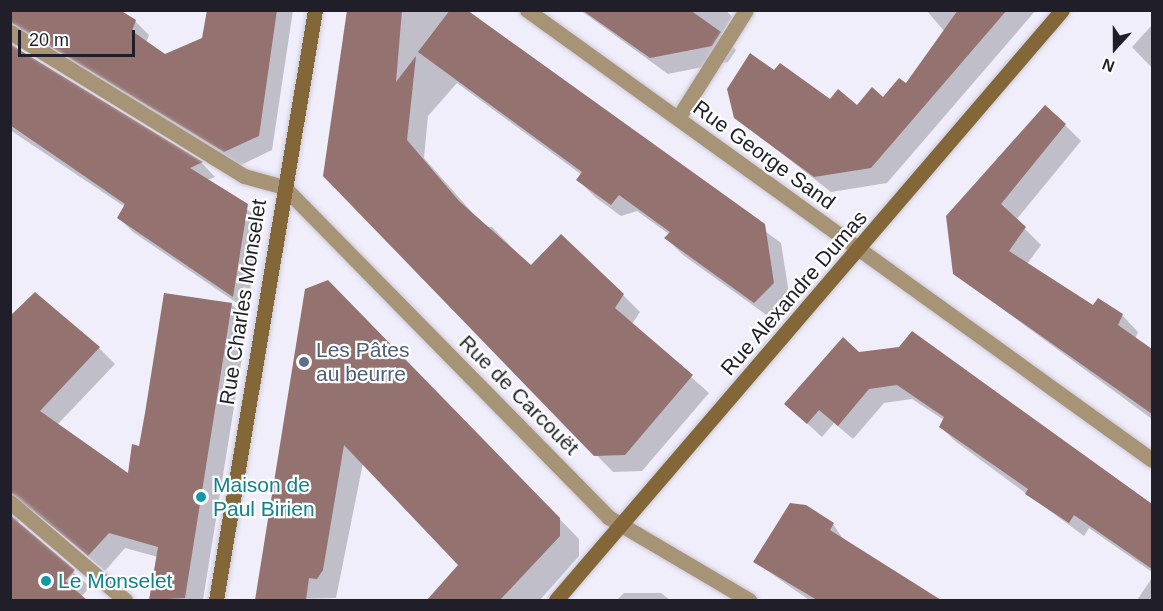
<!DOCTYPE html>
<meta charset="utf-8">
<style>
body{margin:0}
#map{position:relative;width:1163px;height:611px;overflow:hidden;background:#f1eefc;font-family:Helvetica,sans-serif}
div>[style]{position:absolute}
.shadow>*{inset:0;background:#0003}
.building>*{inset:0;background:#94726f}
.roads{filter:drop-shadow(0 0 2px #cbc9d6) drop-shadow(0 0 2px #cbc9d6)}
.minor>*{height:15px;margin:-7.5px;padding:0 7.5px;transform-origin:7.5px;border-radius:7.5px;background:#a79375}
.secondary>*{height:15px;margin:-7.5px;padding:0 7.5px;transform-origin:7.5px;border-radius:7.5px;background:#836738}
.dots>*{width:16px;height:16px;translate:-50% -50%;box-sizing:border-box;border:3px solid #fff;border-radius:50%}
span{translate:-50% -50%;white-space:nowrap;text-align:center;line-height:1.15;-webkit-text-stroke:4.5px #fff;paint-order:stroke}
.street-label{font-size:21px;color:#201e29}
.service-label{font-size:21px;color:#4e5e75}
.left{translate:0 -50%;text-align:left}
.culture-label{font-size:21px;color:#0d838f}
.frame{position:absolute;inset:0;border:12px solid #201e29;pointer-events:none}
.north{position:absolute;left:1085px;top:18px;width:60px;height:60px;-webkit-text-stroke:4px #fff;paint-order:stroke;rotate:201deg;font-size:16px;font-weight:700;line-height:24px;text-align:center;color:#201e29}
.north::after{content:'';display:block;margin:auto;width:21px;height:27px;background:#201e29;clip-path:polygon(50% 0,100% 100%,50% 72%,0 100%)}
.scale{position:absolute;left:18px;top:30px;width:117px;height:27px;box-sizing:border-box;border:3px solid #201e29;border-top:0;padding-left:8px;font-size:18px;line-height:21px;white-space:nowrap;color:#201e29;-webkit-text-stroke:4px #fff;paint-order:stroke}
</style>
<div id="map">
<div class="shadow">
<div style="clip-path:polygon(10px 10px,135px 21px,149px 35px,146px 43px,165px 55px,204px 39px,225px 10px,293px 10px,272px 150px,239px 166px,15px 41px,17px 49px,202px 163px,215px 177px,207px 180px,261px 220px,247px 310px,133px 232px,119px 218px,125px 207px,10px 130px)"></div>
<div style="clip-path:polygon(349px 10px,463px 10px,781px 243px,790px 300px,772px 319px,683px 255px,666px 238px,669px 234px,637px 211px,621px 216px,595px 197px,578px 180px,582px 175px,457px 83px,428px 116px,424px 158px,485px 227px,492px 227px,531px 267px,623px 295px,640px 312px,632px 324px,709px 393px,642px 471px,613px 472px,325px 176px)"></div>
<div style="clip-path:polygon(580px 10px,726px 10px,732px 17px,721px 35px,736px 50px,728px 62px,668px 74px)"></div>
<div style="clip-path:polygon(926px 10px,1036px 10px,887px 183px,831px 192px,735px 117px,775px 72px,831px 101px,857px 108px,883px 99px,906px 85px,945px 32px)"></div>
<div style="clip-path:polygon(1152px 25px,1152px 68px,1132px 47px)"></div>
<div style="clip-path:polygon(1065px 125px,1081px 141px,1016px 220px,1041px 245px,1027px 264px,1093px 307px,1122px 315px,1138px 332px,1135px 339px,1152px 351px,1152px 419px,955px 274px,947px 217px)"></div>
<div style="clip-path:polygon(306px 290px,348px 301px,579px 539px,579px 556px,540px 600px,429px 600px,460px 565px,363px 463px,336px 598px,257px 600px)"></div>
<div style="clip-path:polygon(231px 304px,248px 320px,203px 600px,151px 600px,158px 557px,125px 548px,105px 571px,34px 510px,18px 512px,19px 524px,90px 587px,81px 597px,85px 600px,10px 600px,10px 318px,99px 348px,115px 364px,57px 425px,130px 476px,140px 447px)"></div>
<div style="clip-path:polygon(912px 333px,1152px 504px,1152px 572px,1089px 528px,1084px 536px,955px 441px,941px 427px,944px 420px,912px 399px,884px 403px,853px 439px,834px 423px,822px 437px,786px 404px,859px 353px,900px 349px)"></div>
<div style="clip-path:polygon(833px 524px,845px 542px,934px 600px,809px 600px,755px 562px)"></div>
<div style="clip-path:polygon(1152px 578px,1152px 600px,1137px 600px)"></div>
<div style="clip-path:polygon(624px 593px,661px 593px,670px 600px,617px 600px)"></div>
</div>
<div class="building">
<div style="clip-path:polygon(10px 10px,120px 10px,136px 20px,132px 31px,165px 54px,202px 38px,207px 10px,277px 10px,259px 136px,224px 152px,10px 22px)"></div>
<div style="clip-path:polygon(347px 10px,402px 10px,396px 82px,416px 56px,407px 140px,459px 201px,531px 265px,561px 234px,624px 294px,615px 308px,693px 375px,625px 455px,594px 456px,323px 176px)"></div>
<div style="clip-path:polygon(450px 10px,467px 10px,765px 224px,774px 283px,754px 303px,664px 238px,670px 232px,619px 195px,611px 205px,576px 180px,582px 172px,418px 52px)"></div>
<div style="clip-path:polygon(582px 10px,690px 10px,721px 32px,712px 46px,650px 58px)"></div>
<div style="clip-path:polygon(958px 10px,1007px 10px,871px 168px,814px 177px,734px 118px,727px 89px,750px 53px,774px 70px,780px 63px,830px 99px,838px 89px,857px 105px,872px 87px,883px 97px,899px 78px,906px 83px)"></div>
<div style="clip-path:polygon(10px 44px,203px 162px,190px 168px,248px 204px,233px 297px,117px 218px,125px 204px,10px 125px)"></div>
<div style="clip-path:polygon(1045px 105px,1066px 124px,1001px 204px,1026px 227px,1009px 251px,1093px 305px,1098px 298px,1123px 314px,1118px 325px,1152px 349px,1152px 414px,953px 274px,946px 216px)"></div>
<div style="clip-path:polygon(328px 280px,560px 518px,560px 536px,500px 600px,427px 600px,458px 565px,344px 445px,323px 570px,317px 579px,309px 578px,306px 600px,255px 600px,305px 289px)"></div>
<div style="clip-path:polygon(35px 292px,100px 347px,40px 411px,128px 473px,132px 444px,139px 446px,145px 413px,164px 293px,232px 303px,185px 598px,149px 600px,158px 547px,109px 533px,88px 556px,10px 492px,10px 316px)"></div>
<div style="clip-path:polygon(912px 331px,1152px 504px,1152px 569px,1074px 515px,1069px 523px,1025px 494px,1028px 489px,939px 427px,944px 417px,897px 385px,869px 389px,838px 426px,819px 410px,807px 424px,784px 404px,843px 337px,859px 352px,899px 347px)"></div>
<div style="clip-path:polygon(790px 503px,806px 505px,834px 523px,830px 530px,941px 600px,817px 600px,753px 562px)"></div>
<div style="clip-path:polygon(10px 515px,75px 570px,65px 581px,87px 600px,10px 600px)"></div>
</div>
<div class="roads">
<div class="minor">
<div style="left:527px;top:10px;width:770px;rotate:35.75deg"></div>
<div style="left:10px;top:32px;width:275px;rotate:31.6deg"></div>
<div style="left:244px;top:176px;width:41px;rotate:15.4deg"></div>
<div style="left:284px;top:187px;width:462px;rotate:45.5deg"></div>
<div style="left:608px;top:517px;width:164px;rotate:30.5deg"></div>
<div style="left:678px;top:118px;width:128px;rotate:-57.8deg"></div>
<div style="left:10px;top:502px;width:151px;rotate:40.4deg"></div>
</div>
<div class="secondary">
<div style="left:216px;top:600px;width:598px;rotate:-80.47deg"></div>
<div style="left:556px;top:600px;width:777px;rotate:-49.38deg"></div>
</div>
</div>
<div class="dots">
<div style="left:304px;top:362px;background:#5c6f8a"></div>
<div style="left:201px;top:497px;background:#0f9aa8"></div>
<div style="left:46px;top:581px;background:#0f9aa8"></div>
</div>
<div class="street-label">
<span style="left:764px;top:155px;rotate:36deg">Rue George Sand</span>
<span style="left:794px;top:293px;rotate:-49deg">Rue Alexandre Dumas</span>
<span style="left:243px;top:302px;rotate:-81deg">Rue Charles Monselet</span>
<span style="left:519px;top:395px;rotate:45deg">Rue de Carcouët</span>
</div>
<div class="service-label">
<span class="left" style="left:316px;top:362px">Les Pâtes<br>au beurre</span>
</div>
<div class="culture-label">
<span class="left" style="left:213px;top:497px">Maison de<br>Paul Birien</span>
<span class="left" style="left:58px;top:581px">Le Monselet</span>
</div>
<div class="frame"></div>
<div class="north">N</div>
<div class="scale">20 m</div>
</div>
